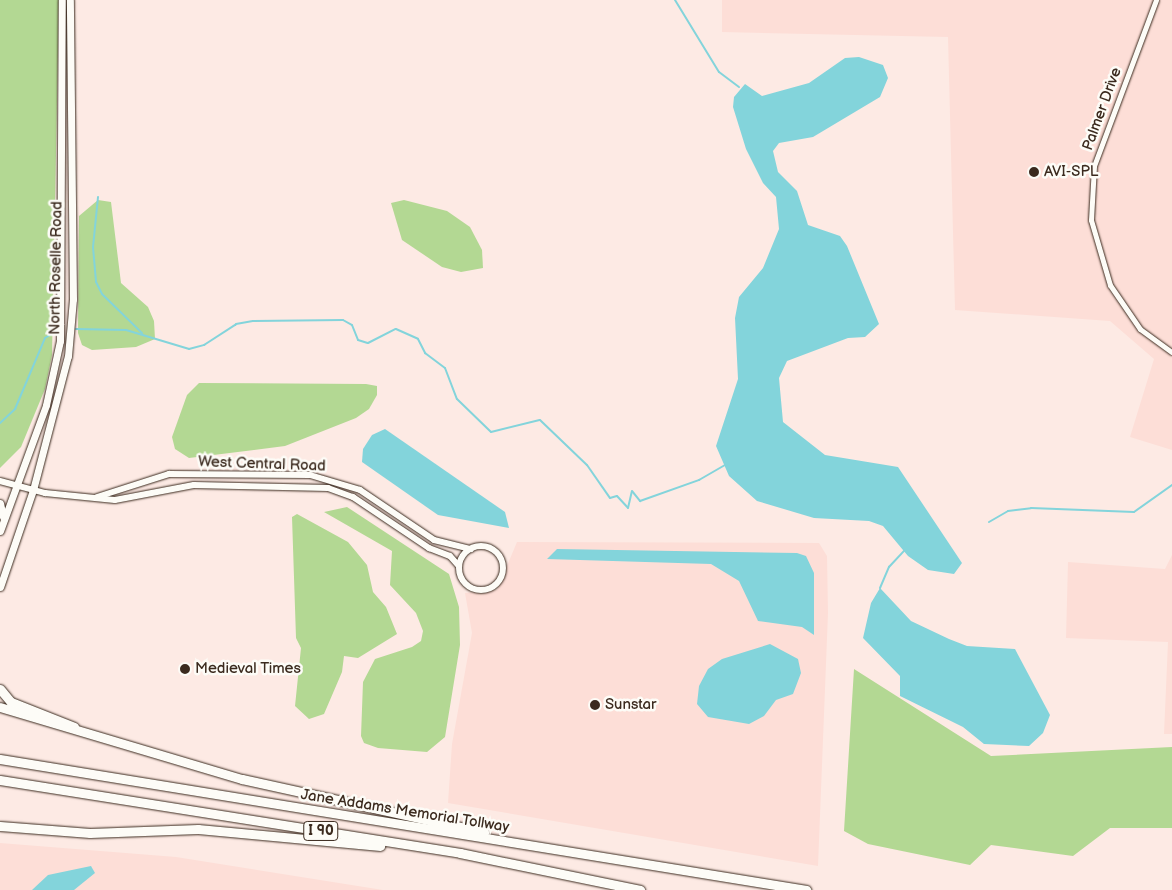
<!DOCTYPE html>
<style>
body{margin:0}
#map{position:relative;width:1172px;height:890px;overflow:hidden;background:#fdeae4;font-family:"Balsamiq Sans",sans-serif}
div>[style]{position:absolute}
.built>*{inset:0;background:#fdded7}
.green>*{inset:0;background:#b3d893}
.water>*{inset:0;background:#83d4db}
.stream>*{height:2px;margin:-1px;padding:0 1px;transform-origin:1px;border-radius:1px;background:#83d4db}
.roads{filter:drop-shadow(0 0 1px #3b2a1e) drop-shadow(0 0 1px #3b2a1e)}
.minor>*{height:5px;margin:-2.5px;padding:0 2.5px;transform-origin:2.5px;border-radius:2.5px;background:#fdfcf7}
.tertiary>*{height:6px;margin:-3px;padding:0 3px;transform-origin:3px;border-radius:3px;background:#fdfcf7}
.tertiary>.ring{margin:-3px;padding:0;box-sizing:content-box;background:none;border:6px solid #fdfcf7;border-radius:50%}
.secondary>*{height:7px;margin:-3.5px;padding:0 3.5px;transform-origin:3.5px;border-radius:3.5px;background:#fdfcf7}
.motorway>*{height:9px;margin:-4.5px;padding:0 4.5px;transform-origin:4.5px;border-radius:4.5px;background:#fdfcf7}
.dots>*{width:14px;height:14px;translate:-50% -50%;box-sizing:border-box;border:2px solid #fdfcf7;border-radius:50%}
span{translate:-50% -50%;white-space:nowrap;text-align:center;line-height:1.15;-webkit-text-stroke:5px #fdfcf7;paint-order:stroke}
.shield-label span{padding:1px 4px;background:#fdfcf7;border:1px solid;border-radius:4px;-webkit-text-stroke-width:0}
.shield-label{font-size:14px;color:#3b2a1e;font-weight:700}
.street-label{font-size:15px;color:#3b2a1e}
.poi-label{font-size:15px;color:#3b2a1e}
.left{translate:0 -50%;text-align:left}
</style>
<div id="map">
<div class="built">
<div style="clip-path:polygon(722px 0,1172px 0,1172px 450px,1130px 437px,1154px 359px,1110px 321px,955px 310px,948px 37px,722px 32px)"></div>
<div style="clip-path:polygon(517px 542px,819px 543px,827px 556px,828px 613px,818px 866px,448px 803px,452px 744px,472px 633px,465px 593px,497px 590px)"></div>
<div style="clip-path:polygon(1172px 555px,1172px 734px,1164px 734px,1168px 642px,1066px 638px,1068px 562px,1165px 569px)"></div>
<div style="clip-path:polygon(0 843px,176px 857px,383px 890px,0 890px)"></div>
</div>
<div class="green">
<div style="clip-path:polygon(0 0,59px 0,52px 355px,45px 389px,21px 447px,0 468px)"></div>
<div style="clip-path:polygon(98px 200px,111px 202px,121px 283px,148px 307px,154px 321px,155px 339px,136px 347px,92px 350px,82px 345px,78px 333px,79px 216px)"></div>
<div style="clip-path:polygon(404px 200px,447px 211px,470px 227px,482px 250px,483px 268px,461px 272px,442px 267px,402px 240px,391px 203px)"></div>
<div style="clip-path:polygon(199px 383px,366px 384px,377px 386px,377px 395px,369px 409px,356px 418px,285px 446px,189px 458px,175px 449px,172px 437px,187px 395px)"></div>
<div style="clip-path:polygon(347px 507px,449px 574px,459px 607px,460px 645px,445px 737px,427px 752px,378px 748px,364px 743px,361px 736px,363px 682px,375px 659px,412px 647px,421px 641px,423px 631px,416px 613px,390px 585px,392px 551px,324px 512px)"></div>
<div style="clip-path:polygon(297px 514px,348px 542px,367px 565px,373px 592px,386px 607px,397px 634px,358px 658px,344px 656px,342px 672px,324px 714px,309px 719px,295px 706px,301px 648px,296px 638px,292px 517px)"></div>
<div style="clip-path:polygon(854px 669px,991px 756px,1172px 747px,1172px 828px,1110px 828px,1073px 856px,991px 845px,970px 865px,868px 844px,844px 831px)"></div>
</div>
<div class="water">
<div style="clip-path:polygon(859px 57px,883px 65px,888px 78px,880px 97px,813px 137px,779px 143px,773px 151px,778px 172px,797px 191px,808px 225px,840px 236px,847px 246px,879px 324px,865px 337px,848px 338px,787px 361px,779px 378px,783px 422px,825px 455px,898px 467px,962px 563px,954px 574px,928px 570px,908px 556px,883px 526px,869px 521px,814px 518px,757px 501px,729px 476px,716px 446px,738px 379px,735px 318px,739px 297px,763px 268px,779px 229px,776px 197px,763px 183px,746px 149px,733px 107px,734px 97px,745px 84px,762px 96px,809px 83px,845px 58px)"></div>
<div style="clip-path:polygon(385px 429px,505px 512px,509px 528px,438px 515px,362px 462px,363px 449px,372px 435px)"></div>
<div style="clip-path:polygon(557px 549px,797px 553px,806px 556px,814px 573px,814px 635px,802px 627px,758px 621px,739px 581px,711px 564px,547px 559px)"></div>
<div style="clip-path:polygon(880px 588px,911px 621px,949px 639px,967px 646px,1015px 649px,1050px 715px,1043px 733px,1029px 746px,984px 744px,963px 727px,900px 696px,900px 676px,863px 638px,871px 603px)"></div>
<div style="clip-path:polygon(770px 644px,798px 659px,801px 673px,793px 694px,776px 700px,764px 716px,749px 724px,708px 717px,697px 704px,699px 686px,708px 669px,722px 659px)"></div>
<div style="clip-path:polygon(91px 866px,95px 873px,74px 890px,32px 890px,48px 875px)"></div>
</div>
<div class="stream">
<div style="left:675px;top:0;width:84px;rotate:58.6deg"></div>
<div style="left:719px;top:72px;width:25px;rotate:37deg"></div>
<div style="left:98px;top:197px;width:50px;rotate:95.7deg"></div>
<div style="left:93px;top:247px;width:35px;rotate:85deg"></div>
<div style="left:96px;top:282px;width:13px;rotate:63deg"></div>
<div style="left:102px;top:294px;width:56px;rotate:44.3deg"></div>
<div style="left:76px;top:329px;width:50px;rotate:1.1deg"></div>
<div style="left:126px;top:330px;width:66px;rotate:16.8deg"></div>
<div style="left:189px;top:349px;width:16px;rotate:-15deg"></div>
<div style="left:204px;top:345px;width:38px;rotate:-33deg"></div>
<div style="left:236px;top:324px;width:17px;rotate:-10deg"></div>
<div style="left:253px;top:321px;width:90px;rotate:-0.6deg"></div>
<div style="left:343px;top:320px;width:10px;rotate:29deg"></div>
<div style="left:352px;top:325px;width:16px;rotate:68deg"></div>
<div style="left:358px;top:340px;width:10px;rotate:17deg"></div>
<div style="left:368px;top:343px;width:31px;rotate:-27deg"></div>
<div style="left:396px;top:329px;width:24px;rotate:24deg"></div>
<div style="left:418px;top:339px;width:16px;rotate:63deg"></div>
<div style="left:425px;top:353px;width:25px;rotate:37deg"></div>
<div style="left:445px;top:368px;width:33px;rotate:69deg"></div>
<div style="left:457px;top:399px;width:47px;rotate:44.1deg"></div>
<div style="left:491px;top:432px;width:50px;rotate:-13.8deg"></div>
<div style="left:540px;top:420px;width:65px;rotate:43.8deg"></div>
<div style="left:587px;top:465px;width:40px;rotate:55.1deg"></div>
<div style="left:610px;top:498px;width:7px;rotate:-16deg"></div>
<div style="left:617px;top:496px;width:16px;rotate:47deg"></div>
<div style="left:628px;top:508px;width:17px;rotate:-77deg"></div>
<div style="left:632px;top:491px;width:13px;rotate:51deg"></div>
<div style="left:640px;top:501px;width:63px;rotate:-19.6deg"></div>
<div style="left:699px;top:480px;width:32px;rotate:-30deg"></div>
<div style="left:0;top:423px;width:21px;rotate:-43deg"></div>
<div style="left:15px;top:409px;width:77px;rotate:-67.1deg"></div>
<div style="left:45px;top:338px;width:13px;rotate:-32deg"></div>
<div style="left:989px;top:522px;width:22px;rotate:-30deg"></div>
<div style="left:1008px;top:511px;width:23px;rotate:-7deg"></div>
<div style="left:1031px;top:508px;width:103px;rotate:2.2deg"></div>
<div style="left:1134px;top:512px;width:47px;rotate:-35.4deg"></div>
<div style="left:880px;top:588px;width:23px;rotate:-67deg"></div>
<div style="left:889px;top:567px;width:22px;rotate:-47deg"></div>
</div>
<div class="roads">
<div class="minor">
<div style="left:1156px;top:0;width:177px;rotate:110.5deg"></div>
<div style="left:1094px;top:166px;width:54px;rotate:93.2deg"></div>
<div style="left:1091px;top:220px;width:68px;rotate:73.7deg"></div>
<div style="left:1110px;top:285px;width:53px;rotate:55.7deg"></div>
<div style="left:1140px;top:329px;width:39px;rotate:36deg"></div>
</div>
<div class="tertiary">
<div style="left:0;top:481px;width:47px;rotate:14.9deg"></div>
<div style="left:45px;top:493px;width:70px;rotate:5.7deg"></div>
<div style="left:115px;top:500px;width:80px;rotate:-10.8deg"></div>
<div style="left:194px;top:485px;width:134px;rotate:1.3deg"></div>
<div style="left:328px;top:488px;width:27px;rotate:20deg"></div>
<div style="left:353px;top:497px;width:92px;rotate:33.9deg"></div>
<div style="left:429px;top:548px;width:22px;rotate:21deg"></div>
<div style="left:450px;top:556px;width:13px;rotate:48deg"></div>
<div style="left:97px;top:497px;width:76px;rotate:-17.7deg"></div>
<div style="left:169px;top:474px;width:141px;rotate:0.4deg"></div>
<div style="left:310px;top:475px;width:52px;rotate:16.7deg"></div>
<div style="left:360px;top:490px;width:89px;rotate:34deg"></div>
<div style="left:434px;top:540px;width:38px;rotate:14deg"></div>
<div class="ring" style="left:459px;top:546px;width:38px;height:38px"></div>
</div>
<div class="secondary">
<div style="left:0;top:503px;width:14px;rotate:78deg"></div>
<div style="left:0;top:531px;width:134px;rotate:-69.9deg"></div>
<div style="left:46px;top:405px;width:66px;rotate:-77.7deg"></div>
<div style="left:60px;top:341px;width:341px;rotate:-89.7deg"></div>
<div style="left:0;top:587px;width:102px;rotate:-71.2deg"></div>
<div style="left:33px;top:490px;width:138px;rotate:-75.4deg"></div>
<div style="left:68px;top:356px;width:57px;rotate:-85deg"></div>
<div style="left:73px;top:299px;width:299px;rotate:-90.6deg"></div>
</div>
<div class="motorway">
<div style="left:0;top:689px;width:17px;rotate:50deg"></div>
<div style="left:11px;top:702px;width:68px;rotate:21.6deg"></div>
<div style="left:0;top:707px;width:252px;rotate:16.6deg"></div>
<div style="left:242px;top:779px;width:248px;rotate:12.4deg"></div>
<div style="left:0;top:759px;width:817px;rotate:9.23deg"></div>
<div style="left:0;top:780px;width:466px;rotate:9deg"></div>
<div style="left:460px;top:853px;width:184px;rotate:11.6deg"></div>
<div style="left:0;top:826px;width:90px;rotate:4.4deg"></div>
<div style="left:90px;top:833px;width:108px;rotate:-2.1deg"></div>
<div style="left:198px;top:829px;width:183px;rotate:5.3deg"></div>
</div>
</div>
<div class="dots">
<div style="left:1034px;top:172px;background:#3b2a1e"></div>
<div style="left:185px;top:669px;background:#3b2a1e"></div>
<div style="left:595px;top:705px;background:#3b2a1e"></div>
</div>
<div class="shield-label">
<span style="left:321px;top:831px">I 90</span>
</div>
<div class="street-label">
<span style="left:1102px;top:109px;rotate:-70deg">Palmer Drive</span>
<span style="left:56px;top:268px;rotate:-89deg">North Roselle Road</span>
<span style="left:262px;top:464px;rotate:2deg">West Central Road</span>
<span style="left:405px;top:811px;rotate:9deg">Jane Addams Memorial Tollway</span>
</div>
<div class="poi-label">
<span class="left" style="left:1044px;top:172px">AVI-SPL</span>
<span class="left" style="left:195px;top:669px">Medieval Times</span>
<span class="left" style="left:605px;top:705px">Sunstar</span>
</div>
</div>
